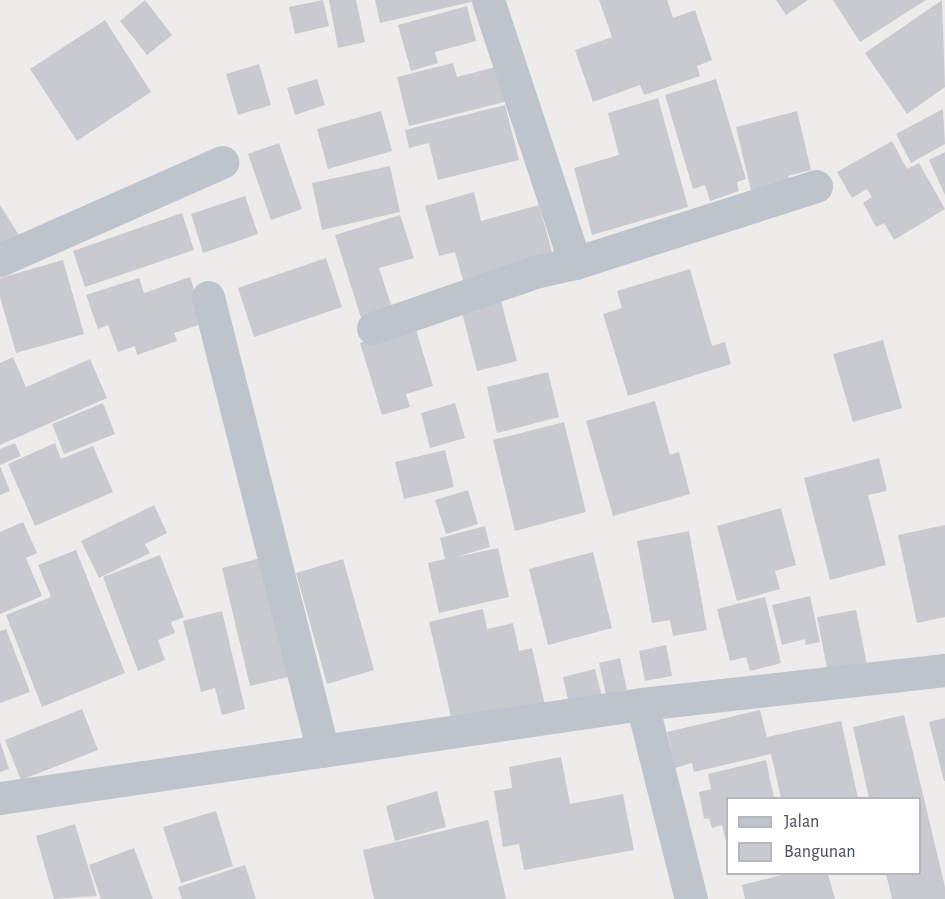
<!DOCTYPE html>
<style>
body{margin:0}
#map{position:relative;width:945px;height:899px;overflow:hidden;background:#eeebeb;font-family:"Alegreya Sans",sans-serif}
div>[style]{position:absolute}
.building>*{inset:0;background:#c9cad0}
.minor>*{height:33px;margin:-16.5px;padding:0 16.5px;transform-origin:16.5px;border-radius:16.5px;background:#bec4cc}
span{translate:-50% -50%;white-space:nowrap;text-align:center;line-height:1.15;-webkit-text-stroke:4.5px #fff;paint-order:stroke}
.legend{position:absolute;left:726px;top:797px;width:195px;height:78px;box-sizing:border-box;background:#fff;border:2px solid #b5b8bb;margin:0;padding:8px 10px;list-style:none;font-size:18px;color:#464d56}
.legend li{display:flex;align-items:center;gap:12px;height:30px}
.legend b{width:30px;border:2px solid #b5b8bb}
</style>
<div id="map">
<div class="building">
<div style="clip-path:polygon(145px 0,172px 35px,147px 55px,120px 21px)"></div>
<div style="clip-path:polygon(323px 0,329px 26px,295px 34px,289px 7px)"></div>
<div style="clip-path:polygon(329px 0,356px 0,365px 42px,338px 48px)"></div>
<div style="clip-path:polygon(375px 0,475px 0,475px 1px,380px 23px)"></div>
<div style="clip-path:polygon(599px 0,667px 0,673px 18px,695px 10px,712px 60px,697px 66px,700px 76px,644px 95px,640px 85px,593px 102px,575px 50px,612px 37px)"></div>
<div style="clip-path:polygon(776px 0,808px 0,786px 15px)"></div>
<div style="clip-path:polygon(833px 0,926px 0,860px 42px)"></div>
<div style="clip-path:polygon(942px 0,945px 87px,907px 114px,865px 53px)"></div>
<div style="clip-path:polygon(467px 6px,476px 41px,435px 52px,438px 63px,411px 71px,398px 25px)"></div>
<div style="clip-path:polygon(105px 20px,151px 92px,77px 141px,30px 69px)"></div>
<div style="clip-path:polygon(453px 63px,457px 77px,499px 66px,508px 101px,409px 126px,397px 77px)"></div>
<div style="clip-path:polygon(259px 64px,271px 105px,238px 115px,226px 74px)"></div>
<div style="clip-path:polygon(317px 79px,325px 105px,295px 115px,287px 88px)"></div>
<div style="clip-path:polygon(716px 79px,746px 179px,737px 182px,739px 191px,710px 201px,705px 185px,693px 189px,665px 95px)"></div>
<div style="clip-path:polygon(658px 98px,688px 207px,592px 235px,574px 168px,619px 155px,608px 113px)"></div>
<div style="clip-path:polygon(505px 105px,519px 160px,438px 180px,429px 143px,409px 148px,405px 130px)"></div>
<div style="clip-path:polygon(943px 109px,945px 144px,911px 163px,896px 134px)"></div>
<div style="clip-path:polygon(381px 111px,392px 151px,328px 169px,317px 129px)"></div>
<div style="clip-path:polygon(797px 111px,811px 170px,788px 176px,791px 185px,752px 195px,736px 127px)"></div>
<div style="clip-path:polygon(892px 141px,907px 169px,919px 163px,945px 209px,894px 240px,884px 223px,876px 227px,863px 203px,872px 197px,867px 189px,852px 198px,837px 172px)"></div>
<div style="clip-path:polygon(279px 143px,302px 209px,271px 220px,248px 154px)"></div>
<div style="clip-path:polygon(945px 152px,945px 195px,929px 160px)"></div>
<div style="clip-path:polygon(390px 166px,400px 212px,322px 230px,312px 183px)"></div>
<div style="clip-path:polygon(474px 192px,481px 221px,539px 205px,554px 259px,464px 284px,455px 252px,439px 256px,425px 206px)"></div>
<div style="clip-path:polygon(245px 196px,258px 234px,203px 253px,191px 214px)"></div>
<div style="clip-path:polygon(0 205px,20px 237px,0 248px)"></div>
<div style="clip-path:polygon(182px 213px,194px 250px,85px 287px,73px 251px)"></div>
<div style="clip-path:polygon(400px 215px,414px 258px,379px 268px,392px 308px,361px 318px,335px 235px)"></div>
<div style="clip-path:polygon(326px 258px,342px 307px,254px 337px,238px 288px)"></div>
<div style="clip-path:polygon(63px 260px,84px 334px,16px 353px,0 297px,0 278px)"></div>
<div style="clip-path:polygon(690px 269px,712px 346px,725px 342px,731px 364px,628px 396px,603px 314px,622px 308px,617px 291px)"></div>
<div style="clip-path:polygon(190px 277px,205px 323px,174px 333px,177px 341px,137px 355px,135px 346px,118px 352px,108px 325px,98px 329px,86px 295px,139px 278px,144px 293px)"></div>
<div style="clip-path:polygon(501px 301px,517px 361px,477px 371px,462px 312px)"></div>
<div style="clip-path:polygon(415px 326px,433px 386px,406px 394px,410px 407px,382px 415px,360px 343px)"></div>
<div style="clip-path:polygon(883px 340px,902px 408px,853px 422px,833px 354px)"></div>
<div style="clip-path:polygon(13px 357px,26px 387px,90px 359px,107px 398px,0 445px,0 363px)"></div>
<div style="clip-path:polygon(548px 372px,559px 417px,497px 433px,487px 387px)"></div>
<div style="clip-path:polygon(655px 401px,670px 455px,679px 452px,690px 494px,613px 516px,586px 421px)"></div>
<div style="clip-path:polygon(103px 403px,115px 434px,64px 454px,52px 424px)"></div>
<div style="clip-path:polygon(455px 403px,465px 438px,430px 448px,421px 413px)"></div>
<div style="clip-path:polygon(564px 422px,586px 512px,515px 531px,493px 440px)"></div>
<div style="clip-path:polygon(15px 443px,21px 456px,0 465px,0 449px)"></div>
<div style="clip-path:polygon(55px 443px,61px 459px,93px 446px,113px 492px,35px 526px,8px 464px)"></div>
<div style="clip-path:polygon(445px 450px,454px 487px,404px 499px,395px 462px)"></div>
<div style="clip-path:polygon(879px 458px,887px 491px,868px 495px,886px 565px,830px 580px,804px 478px)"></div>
<div style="clip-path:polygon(0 466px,10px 491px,0 495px)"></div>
<div style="clip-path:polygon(468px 490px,478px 524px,446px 534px,435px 500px)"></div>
<div style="clip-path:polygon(154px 505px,167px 533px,145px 544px,150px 553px,99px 578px,81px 541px)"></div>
<div style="clip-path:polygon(781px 508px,796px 565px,775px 571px,780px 589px,737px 601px,717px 526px)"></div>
<div style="clip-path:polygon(23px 522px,37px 553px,26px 558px,42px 596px,0 614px,0 532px)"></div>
<div style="clip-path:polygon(945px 525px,945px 617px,917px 623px,898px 535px)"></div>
<div style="clip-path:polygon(485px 526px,490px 547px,456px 557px,498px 548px,509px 597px,439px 613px,428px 563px,445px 559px,440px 538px)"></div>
<div style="clip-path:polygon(689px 531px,707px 630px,673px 636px,670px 620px,652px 623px,637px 541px)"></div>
<div style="clip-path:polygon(76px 550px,125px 673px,42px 707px,6px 615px,51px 597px,38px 565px)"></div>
<div style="clip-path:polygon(593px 552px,612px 628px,548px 645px,529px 569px)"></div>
<div style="clip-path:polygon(160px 555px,184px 617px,171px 622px,175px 633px,158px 640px,165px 660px,138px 671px,103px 577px)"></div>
<div style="clip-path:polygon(265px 557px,293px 676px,250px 686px,222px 568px)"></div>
<div style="clip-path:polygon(343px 559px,374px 670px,327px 684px,296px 573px)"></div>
<div style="clip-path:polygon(810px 596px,820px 642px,806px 645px,805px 639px,782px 645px,772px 605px)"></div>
<div style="clip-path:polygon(765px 597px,781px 663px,750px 671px,746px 657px,730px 661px,717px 609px)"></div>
<div style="clip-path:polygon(483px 609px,487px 629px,513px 623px,519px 651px,532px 648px,545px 705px,453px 726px,429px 622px)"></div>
<div style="clip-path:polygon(856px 610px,867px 665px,828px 673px,817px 617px)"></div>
<div style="clip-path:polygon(222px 611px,245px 709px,222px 715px,215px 688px,201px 692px,183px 621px)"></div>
<div style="clip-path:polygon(6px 629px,30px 692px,0 703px,0 631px)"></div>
<div style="clip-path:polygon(666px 645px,672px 676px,645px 681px,639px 651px)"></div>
<div style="clip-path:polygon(620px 658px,627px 690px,606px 695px,599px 663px)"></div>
<div style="clip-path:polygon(595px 669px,602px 697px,569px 704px,563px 677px)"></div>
<div style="clip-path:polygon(82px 709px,98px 750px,21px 780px,5px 740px)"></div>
<div style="clip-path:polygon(760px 710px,767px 737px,841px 721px,858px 798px,781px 798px,771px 754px,694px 772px,692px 763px,675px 768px,667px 732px)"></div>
<div style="clip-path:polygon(904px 715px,945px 887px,945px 899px,892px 899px,886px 874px,920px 874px,920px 798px,869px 798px,853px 727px)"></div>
<div style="clip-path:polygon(945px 718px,945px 781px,944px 781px,929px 722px)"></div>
<div style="clip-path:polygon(0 741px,9px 769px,0 772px)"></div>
<div style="clip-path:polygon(561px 757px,570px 804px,623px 794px,634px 850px,524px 870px,519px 844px,503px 847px,494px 791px,512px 788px,509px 767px)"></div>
<div style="clip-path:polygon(766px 760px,774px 798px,728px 798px,727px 845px,722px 825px,712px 828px,709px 818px,704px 819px,699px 792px,711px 789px,708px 774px)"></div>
<div style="clip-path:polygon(437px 791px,446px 827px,395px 841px,386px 806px)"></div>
<div style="clip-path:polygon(216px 811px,233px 866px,181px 883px,163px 827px)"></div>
<div style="clip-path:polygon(488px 820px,506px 899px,374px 899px,363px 850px)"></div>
<div style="clip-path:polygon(75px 824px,97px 896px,54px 899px,36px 836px)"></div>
<div style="clip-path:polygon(134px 848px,153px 899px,101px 899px,89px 865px)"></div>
<div style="clip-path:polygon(245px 865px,256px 899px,182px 899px,178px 887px)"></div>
<div style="clip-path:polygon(786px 874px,828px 874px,835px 899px,745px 899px,742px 885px)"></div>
</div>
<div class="minor">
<div style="left:488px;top:0;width:277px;rotate:71.7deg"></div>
<div style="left:0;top:260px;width:243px;rotate:-23.8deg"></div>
<div style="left:208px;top:297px;width:468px;rotate:75.8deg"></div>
<div style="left:373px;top:328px;width:171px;rotate:-19.1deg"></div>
<div style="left:535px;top:272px;width:41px;rotate:-12.7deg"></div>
<div style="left:575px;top:263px;width:253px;rotate:-17.7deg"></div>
<div style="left:642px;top:704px;width:201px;rotate:75.9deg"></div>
<div style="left:0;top:798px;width:649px;rotate:-8.33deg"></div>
<div style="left:642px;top:704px;width:305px;rotate:-6.4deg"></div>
</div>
<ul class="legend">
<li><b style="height:8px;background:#bec4cc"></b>Jalan</li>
<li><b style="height:16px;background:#c9cad0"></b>Bangunan</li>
</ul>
</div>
